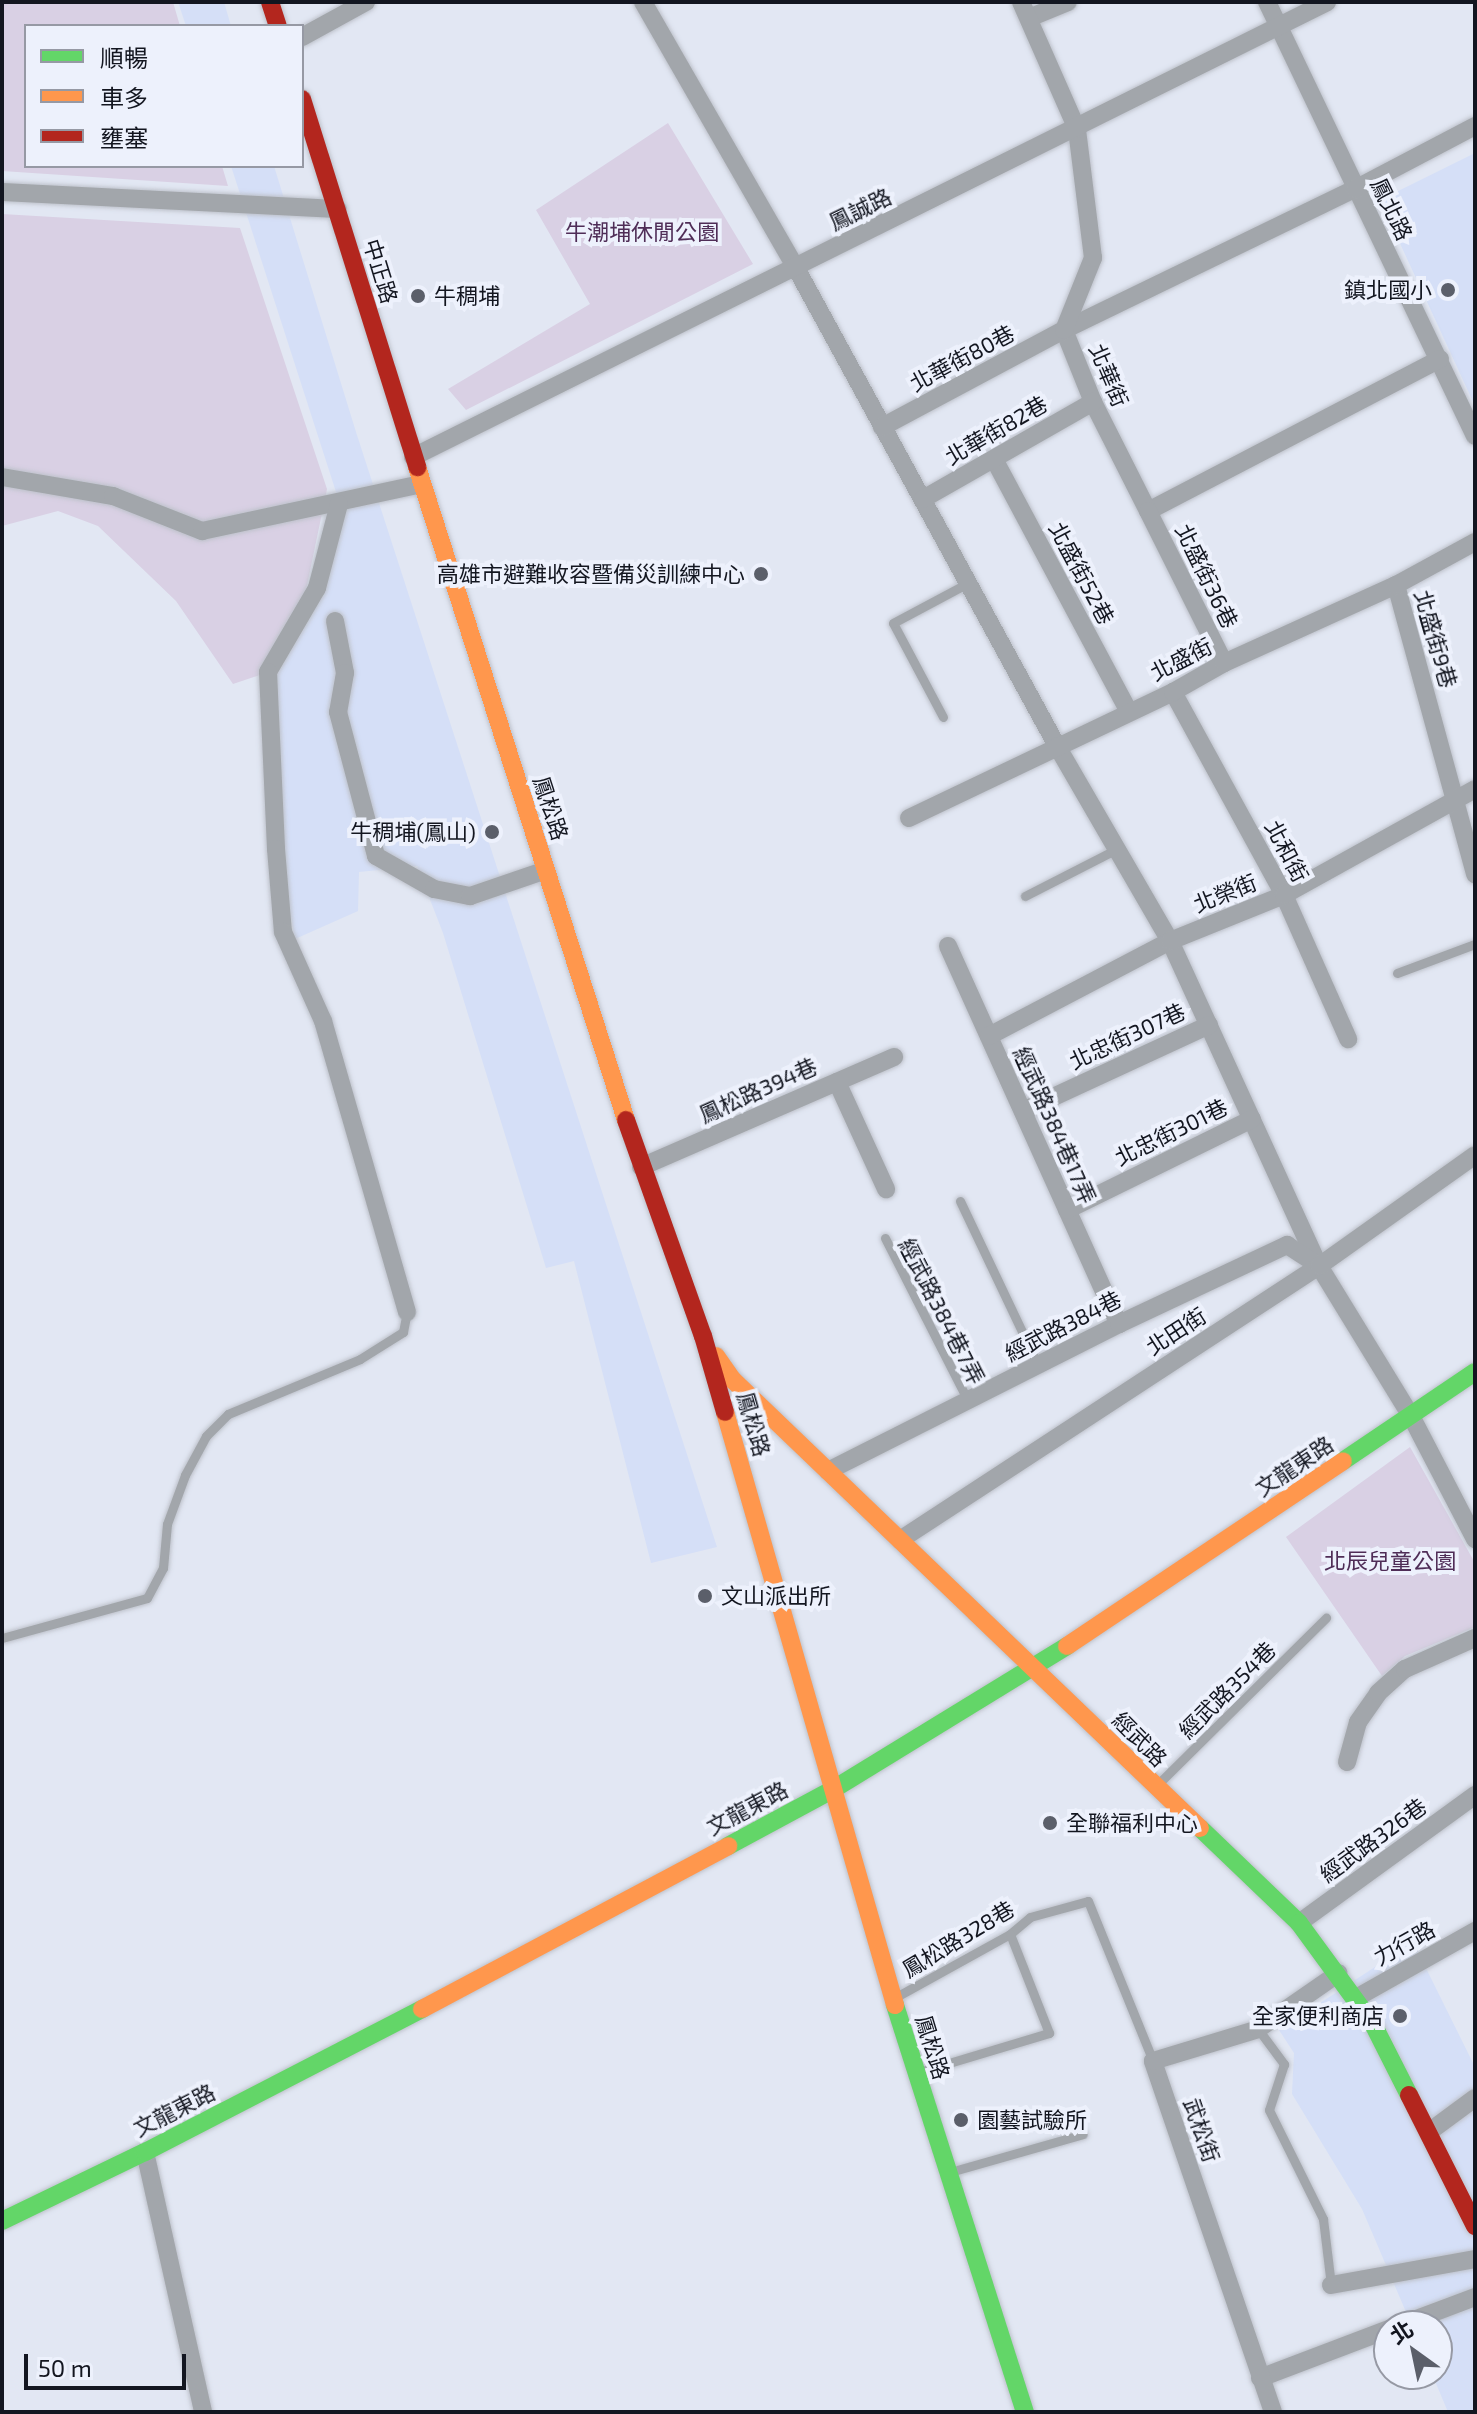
<!DOCTYPE html>
<meta charset="utf-8">
<style>
body{margin:0}
#map{position:relative;width:1477px;height:2414px;overflow:hidden;background:#e2e7f3;font-family:"Exo 2","Noto Sans TC",sans-serif}
div>[style]{position:absolute}
.built>*{inset:0;background:#d5dff7}
.green>*{inset:0;background:#d9d0e4}
.roads{filter:drop-shadow(0 0 2px #bec2cb) drop-shadow(0 0 2px #bec2cb)}
.lane>*{height:9px;margin:-4.5px;padding:0 4.5px;transform-origin:4.5px;border-radius:4.5px;background:#a2a6ab}
.street>*{height:18px;margin:-9px;padding:0 9px;transform-origin:9px;border-radius:9px;background:#a2a6ab}
.fast>*{height:18px;margin:-9px;padding:0 9px;transform-origin:9px;border-radius:9px;background:#63d668}
.slow>*{height:18px;margin:-9px;padding:0 9px;transform-origin:9px;border-radius:9px;background:#ff974d}
.jam>*{height:18px;margin:-9px;padding:0 9px;transform-origin:9px;border-radius:9px;background:#b3261e}
.dots>*{width:22px;height:22px;translate:-50% -50%;box-sizing:border-box;border:4px solid #edf1fc;border-radius:50%}
span{translate:-50% -50%;white-space:nowrap;text-align:center;line-height:1.15;-webkit-text-stroke:8px #edf1fc;paint-order:stroke}
.street-label{font-size:22px;color:#131620}
.park-label{font-size:22px;color:#4f2d57}
.poi-label{font-size:22px;color:#131620}
.right{translate:-100% -50%;text-align:right}
.left{translate:0 -50%;text-align:left}
.frame{position:absolute;inset:0;border:4px solid #131620;pointer-events:none}
.legend{position:absolute;left:24px;top:24px;width:280px;height:144px;box-sizing:border-box;background:#edf1fc;border:2px solid #9699a4;margin:0;padding:10px 14px;list-style:none;font-size:24px;color:#131620}
.legend li{display:flex;align-items:center;gap:16px;height:40px}
.legend b{width:40px;border:2px solid #9699a4}
.north{position:absolute;left:1373px;top:2310px;width:80px;height:80px;box-sizing:border-box;background:#edf1fc;border:2px solid #9699a4;border-radius:50%;rotate:327deg;font-size:22px;font-weight:700;line-height:32px;text-align:center;color:#131620}
.north::after{content:'';display:block;margin:auto;width:28px;height:36px;background:#5b5f6a;clip-path:polygon(50% 0,100% 100%,50% 72%,0 100%)}
.scale{position:absolute;left:24px;top:2354px;width:162px;height:36px;box-sizing:border-box;border:4px solid #131620;border-top:0;padding-left:10px;font-size:24px;line-height:28px;white-space:nowrap;color:#131620;-webkit-text-stroke:6px #edf1fc;paint-order:stroke}
</style>
<div id="map">
<div class="built">
<div style="clip-path:polygon(178px 2px,224px 2px,231px 26px,186px 26px)"></div>
<div style="clip-path:polygon(1475px 153px,1475px 406px,1380px 200px)"></div>
<div style="clip-path:polygon(231px 166px,274px 166px,356px 432px,717px 1547px,651px 1563px,574px 1261px,546px 1268px,443px 933px,417px 866px,359px 872px,358px 911px,295px 939px,280px 855px,274px 681px,324px 589px,337px 495px)"></div>
<div style="clip-path:polygon(1413px 1942px,1475px 2067px,1475px 2412px,1448px 2412px,1432px 2374px,1437px 2374px,1437px 2326px,1412px 2326px,1362px 2209px,1292px 2094px,1294px 2053px,1279px 2030px)"></div>
</div>
<div class="green">
<div style="clip-path:polygon(2px 2px,173px 2px,180px 26px,26px 26px,26px 166px,222px 166px,228px 186px,2px 171px)"></div>
<div style="clip-path:polygon(668px 123px,753px 264px,466px 410px,448px 389px,590px 304px,536px 210px)"></div>
<div style="clip-path:polygon(2px 214px,240px 228px,327px 489px,304px 600px,260px 675px,233px 684px,176px 601px,98px 526px,58px 511px,2px 526px)"></div>
<div style="clip-path:polygon(1410px 1447px,1475px 1563px,1475px 1627px,1405px 1656px,1382px 1676px,1286px 1537px)"></div>
</div>
<div class="roads">
<div class="lane">
<div style="left:943px;top:717px;width:106px;rotate:-118deg"></div>
<div style="left:893px;top:623px;width:85px;rotate:-28.1deg"></div>
<div style="left:1025px;top:896px;width:103px;rotate:-27.1deg"></div>
<div style="left:1397px;top:973px;width:83px;rotate:-20.4deg"></div>
<div style="left:960px;top:1201px;width:182px;rotate:64.6deg"></div>
<div style="left:885px;top:1238px;width:183px;rotate:63deg"></div>
<div style="left:2px;top:1638px;width:150px;rotate:-15.4deg"></div>
<div style="left:147px;top:1598px;width:34px;rotate:-62deg"></div>
<div style="left:163px;top:1568px;width:44px;rotate:-84.8deg"></div>
<div style="left:167px;top:1524px;width:52px;rotate:-69.8deg"></div>
<div style="left:185px;top:1475px;width:44px;rotate:-61.7deg"></div>
<div style="left:206px;top:1436px;width:31px;rotate:-45deg"></div>
<div style="left:228px;top:1414px;width:143px;rotate:-22.6deg"></div>
<div style="left:360px;top:1359px;width:51px;rotate:-32.1deg"></div>
<div style="left:403px;top:1332px;width:20px;rotate:-79deg"></div>
<div style="left:1157px;top:1785px;width:238px;rotate:-44.7deg"></div>
<div style="left:896px;top:1997px;width:130px;rotate:-28.9deg"></div>
<div style="left:1010px;top:1934px;width:26px;rotate:-40deg"></div>
<div style="left:1030px;top:1917px;width:60px;rotate:-15.4deg"></div>
<div style="left:1088px;top:1901px;width:173px;rotate:67.9deg"></div>
<div style="left:1258px;top:2029px;width:44px;rotate:53.4deg"></div>
<div style="left:1284px;top:2064px;width:48px;rotate:108.1deg"></div>
<div style="left:1269px;top:2110px;width:122px;rotate:63.6deg"></div>
<div style="left:1323px;top:2219px;width:66px;rotate:83.1deg"></div>
<div style="left:919px;top:2072px;width:136px;rotate:-16.7deg"></div>
<div style="left:1049px;top:2033px;width:106px;rotate:-111.5deg"></div>
<div style="left:950px;top:2172px;width:138px;rotate:-15.9deg"></div>
</div>
<div class="street">
<div style="left:643px;top:2px;width:307px;rotate:60.1deg"></div>
<div style="left:796px;top:268px;width:545px;rotate:61.36deg"></div>
<div style="left:1057px;top:746px;width:225px;rotate:59.9deg"></div>
<div style="left:1170px;top:941px;width:358px;rotate:65.4deg"></div>
<div style="left:1319px;top:1266px;width:176px;rotate:58.5deg"></div>
<div style="left:1411px;top:1416px;width:139px;rotate:62.5deg"></div>
<div style="left:1267px;top:2px;width:481px;rotate:64.4deg"></div>
<div style="left:1029px;top:18px;width:42px;rotate:-22.3deg"></div>
<div style="left:302px;top:37px;width:73px;rotate:-28.7deg"></div>
<div style="left:2px;top:192px;width:336px;rotate:2.9deg"></div>
<div style="left:1440px;top:359px;width:329px;rotate:152.5deg"></div>
<div style="left:1148px;top:511px;width:122px;rotate:-116.8deg"></div>
<div style="left:1093px;top:402px;width:78px;rotate:-111.9deg"></div>
<div style="left:1064px;top:330px;width:323px;rotate:-25.9deg"></div>
<div style="left:1355px;top:189px;width:136px;rotate:-27.7deg"></div>
<div style="left:882px;top:427px;width:206px;rotate:-28.1deg"></div>
<div style="left:1064px;top:330px;width:78px;rotate:-68.1deg"></div>
<div style="left:1093px;top:258px;width:130px;rotate:-97.1deg"></div>
<div style="left:1077px;top:129px;width:139px;rotate:-113.8deg"></div>
<div style="left:413px;top:457px;width:1021px;rotate:-26.46deg"></div>
<div style="left:994px;top:459px;width:285px;rotate:61.9deg"></div>
<div style="left:2px;top:477px;width:113px;rotate:9.7deg"></div>
<div style="left:113px;top:496px;width:96px;rotate:21.5deg"></div>
<div style="left:202px;top:531px;width:225px;rotate:-12.1deg"></div>
<div style="left:923px;top:499px;width:196px;rotate:-29.7deg"></div>
<div style="left:339px;top:504px;width:87px;rotate:104.7deg"></div>
<div style="left:317px;top:588px;width:97px;rotate:120.3deg"></div>
<div style="left:268px;top:672px;width:177px;rotate:87.4deg"></div>
<div style="left:276px;top:849px;width:83px;rotate:85.2deg"></div>
<div style="left:283px;top:932px;width:98px;rotate:65.8deg"></div>
<div style="left:323px;top:1021px;width:303px;rotate:73.9deg"></div>
<div style="left:1148px;top:511px;width:170px;rotate:63.4deg"></div>
<div style="left:1396px;top:585px;width:300px;rotate:74.7deg"></div>
<div style="left:335px;top:621px;width:53px;rotate:79.1deg"></div>
<div style="left:345px;top:673px;width:40px;rotate:100deg"></div>
<div style="left:338px;top:712px;width:149px;rotate:75.2deg"></div>
<div style="left:376px;top:856px;width:67px;rotate:29.6deg"></div>
<div style="left:434px;top:889px;width:37px;rotate:11deg"></div>
<div style="left:470px;top:896px;width:80px;rotate:-18.9deg"></div>
<div style="left:1173px;top:692px;width:231px;rotate:61.3deg"></div>
<div style="left:1284px;top:895px;width:158px;rotate:66deg"></div>
<div style="left:909px;top:818px;width:293px;rotate:-25.5deg"></div>
<div style="left:1173px;top:692px;width:59px;rotate:-29.6deg"></div>
<div style="left:1224px;top:663px;width:189px;rotate:-24.4deg"></div>
<div style="left:1396px;top:585px;width:90px;rotate:-28.6deg"></div>
<div style="left:948px;top:946px;width:415px;rotate:65.7deg"></div>
<div style="left:989px;top:1036px;width:204px;rotate:-27.7deg"></div>
<div style="left:1170px;top:941px;width:123px;rotate:-22deg"></div>
<div style="left:1284px;top:895px;width:218px;rotate:-29deg"></div>
<div style="left:837px;top:1082px;width:118px;rotate:65.4deg"></div>
<div style="left:1023px;top:1111px;width:205px;rotate:-24.8deg"></div>
<div style="left:641px;top:1167px;width:276px;rotate:-23.5deg"></div>
<div style="left:1067px;top:1210px;width:206px;rotate:-26.2deg"></div>
<div style="left:828px;top:1471px;width:326px;rotate:-26.8deg"></div>
<div style="left:1119px;top:1324px;width:186px;rotate:-25.2deg"></div>
<div style="left:1287px;top:1245px;width:38px;rotate:33deg"></div>
<div style="left:900px;top:1540px;width:501px;rotate:-33.18deg"></div>
<div style="left:1319px;top:1266px;width:191px;rotate:-35.4deg"></div>
<div style="left:1347px;top:1762px;width:41px;rotate:-74.6deg"></div>
<div style="left:1358px;top:1722px;width:35px;rotate:-55deg"></div>
<div style="left:1378px;top:1693px;width:36px;rotate:-42deg"></div>
<div style="left:1405px;top:1669px;width:77px;rotate:-23.9deg"></div>
<div style="left:1299px;top:1923px;width:218px;rotate:-36deg"></div>
<div style="left:1356px;top:1998px;width:137px;rotate:-29.4deg"></div>
<div style="left:1429px;top:2132px;width:57px;rotate:-36.5deg"></div>
<div style="left:145px;top:2152px;width:266px;rotate:77.4deg"></div>
<div style="left:1331px;top:2285px;width:146px;rotate:-10.2deg"></div>
<div style="left:1398px;top:2326px;width:82px;rotate:-20.6deg"></div>
<div style="left:1260px;top:2378px;width:138px;rotate:-20.8deg"></div>
<div style="left:1273px;top:2412px;width:371px;rotate:-108.9deg"></div>
<div style="left:1153px;top:2061px;width:110px;rotate:-16.9deg"></div>
<div style="left:1258px;top:2029px;width:98px;rotate:-34.7deg"></div>
</div>
<div class="fast">
<div style="left:1343px;top:1461px;width:159px;rotate:-34deg"></div>
<div style="left:1200px;top:1828px;width:137px;rotate:43.8deg"></div>
<div style="left:1299px;top:1923px;width:125px;rotate:53.8deg"></div>
<div style="left:1373px;top:2024px;width:80px;rotate:63.1deg"></div>
<div style="left:728px;top:1846px;width:118px;rotate:-28.3deg"></div>
<div style="left:832px;top:1790px;width:276px;rotate:-31.5deg"></div>
<div style="left:895px;top:2005px;width:427px;rotate:72.3deg"></div>
<div style="left:2px;top:2221px;width:159px;rotate:-25.8deg"></div>
<div style="left:145px;top:2152px;width:312px;rotate:-27.3deg"></div>
</div>
<div class="slow">
<div style="left:417px;top:467px;width:686px;rotate:72.25deg"></div>
<div style="left:716px;top:1356px;width:29px;rotate:55deg"></div>
<div style="left:733px;top:1380px;width:647px;rotate:43.81deg"></div>
<div style="left:725px;top:1412px;width:617px;rotate:74deg"></div>
<div style="left:1067px;top:1646px;width:332px;rotate:-33.8deg"></div>
<div style="left:422px;top:2009px;width:347px;rotate:-28deg"></div>
</div>
<div class="jam">
<div style="left:270px;top:2px;width:25px;rotate:72deg"></div>
<div style="left:302px;top:99px;width:386px;rotate:72.6deg"></div>
<div style="left:626px;top:1120px;width:229px;rotate:70.4deg"></div>
<div style="left:703px;top:1336px;width:79px;rotate:73.9deg"></div>
<div style="left:1409px;top:2095px;width:147px;rotate:63.3deg"></div>
</div>
</div>
<div class="dots">
<div style="left:1448px;top:290px;background:#5b5f6a"></div>
<div style="left:418px;top:296px;background:#5b5f6a"></div>
<div style="left:761px;top:574px;background:#5b5f6a"></div>
<div style="left:492px;top:832px;background:#5b5f6a"></div>
<div style="left:705px;top:1596px;background:#5b5f6a"></div>
<div style="left:1050px;top:1823px;background:#5b5f6a"></div>
<div style="left:1400px;top:2016px;background:#5b5f6a"></div>
<div style="left:961px;top:2120px;background:#5b5f6a"></div>
</div>
<div class="street-label">
<span style="left:860px;top:209px;rotate:-26deg">鳳誠路</span>
<span style="left:1392px;top:209px;rotate:64deg">鳳北路</span>
<span style="left:381px;top:271px;rotate:73deg">中正路</span>
<span style="left:962px;top:358px;rotate:-28deg">北華街80巷</span>
<span style="left:1109px;top:375px;rotate:67deg">北華街</span>
<span style="left:996px;top:430px;rotate:-30deg">北華街82巷</span>
<span style="left:1082px;top:573px;rotate:62deg">北盛街52巷</span>
<span style="left:1207px;top:576px;rotate:64deg">北盛街36巷</span>
<span style="left:1436px;top:639px;rotate:74deg">北盛街9巷</span>
<span style="left:1181px;top:659px;rotate:-27deg">北盛街</span>
<span style="left:551px;top:808px;rotate:72deg">鳳松路</span>
<span style="left:1287px;top:851px;rotate:62deg">北和街</span>
<span style="left:1225px;top:893px;rotate:-22deg">北榮街</span>
<span style="left:1127px;top:1036px;rotate:-25deg">北忠街307巷</span>
<span style="left:758px;top:1090px;rotate:-24deg">鳳松路394巷</span>
<span style="left:1055px;top:1125px;rotate:66deg">經武路384巷17弄</span>
<span style="left:1171px;top:1132px;rotate:-26deg">北忠街301巷</span>
<span style="left:942px;top:1311px;rotate:63deg">經武路384巷7弄</span>
<span style="left:1063px;top:1326px;rotate:-27deg">經武路384巷</span>
<span style="left:1176px;top:1331px;rotate:-33deg">北田街</span>
<span style="left:754px;top:1424px;rotate:74deg">鳳松路</span>
<span style="left:1294px;top:1466px;rotate:-34deg">文龍東路</span>
<span style="left:1227px;top:1690px;rotate:-45deg">經武路354巷</span>
<span style="left:1140px;top:1739px;rotate:45deg">經武路</span>
<span style="left:747px;top:1808px;rotate:-28deg">文龍東路</span>
<span style="left:1373px;top:1840px;rotate:-36deg">經武路326巷</span>
<span style="left:958px;top:1939px;rotate:-31deg">鳳松路328巷</span>
<span style="left:1404px;top:1943px;rotate:-29deg">力行路</span>
<span style="left:933px;top:2047px;rotate:73deg">鳳松路</span>
<span style="left:174px;top:2110px;rotate:-27deg">文龍東路</span>
<span style="left:1202px;top:2130px;rotate:71deg">武松街</span>
</div>
<div class="park-label">
<span style="left:642px;top:232px">牛潮埔休閒公園</span>
<span style="left:1390px;top:1561px">北辰兒童公園</span>
</div>
<div class="poi-label">
<span class="right" style="left:1432px;top:290px">鎮北國小</span>
<span class="left" style="left:434px;top:296px">牛稠埔</span>
<span class="right" style="left:745px;top:574px">高雄市避難收容暨備災訓練中心</span>
<span class="right" style="left:476px;top:832px">牛稠埔(鳳山)</span>
<span class="left" style="left:721px;top:1596px">文山派出所</span>
<span class="left" style="left:1066px;top:1823px">全聯福利中心</span>
<span class="right" style="left:1384px;top:2016px">全家便利商店</span>
<span class="left" style="left:977px;top:2120px">園藝試驗所</span>
</div>
<div class="frame"></div>
<ul class="legend">
<li><b style="height:10px;background:#63d668"></b>順暢</li>
<li><b style="height:10px;background:#ff974d"></b>車多</li>
<li><b style="height:10px;background:#b3261e"></b>壅塞</li>
</ul>
<div class="north">北</div>
<div class="scale">50 m</div>
</div>
